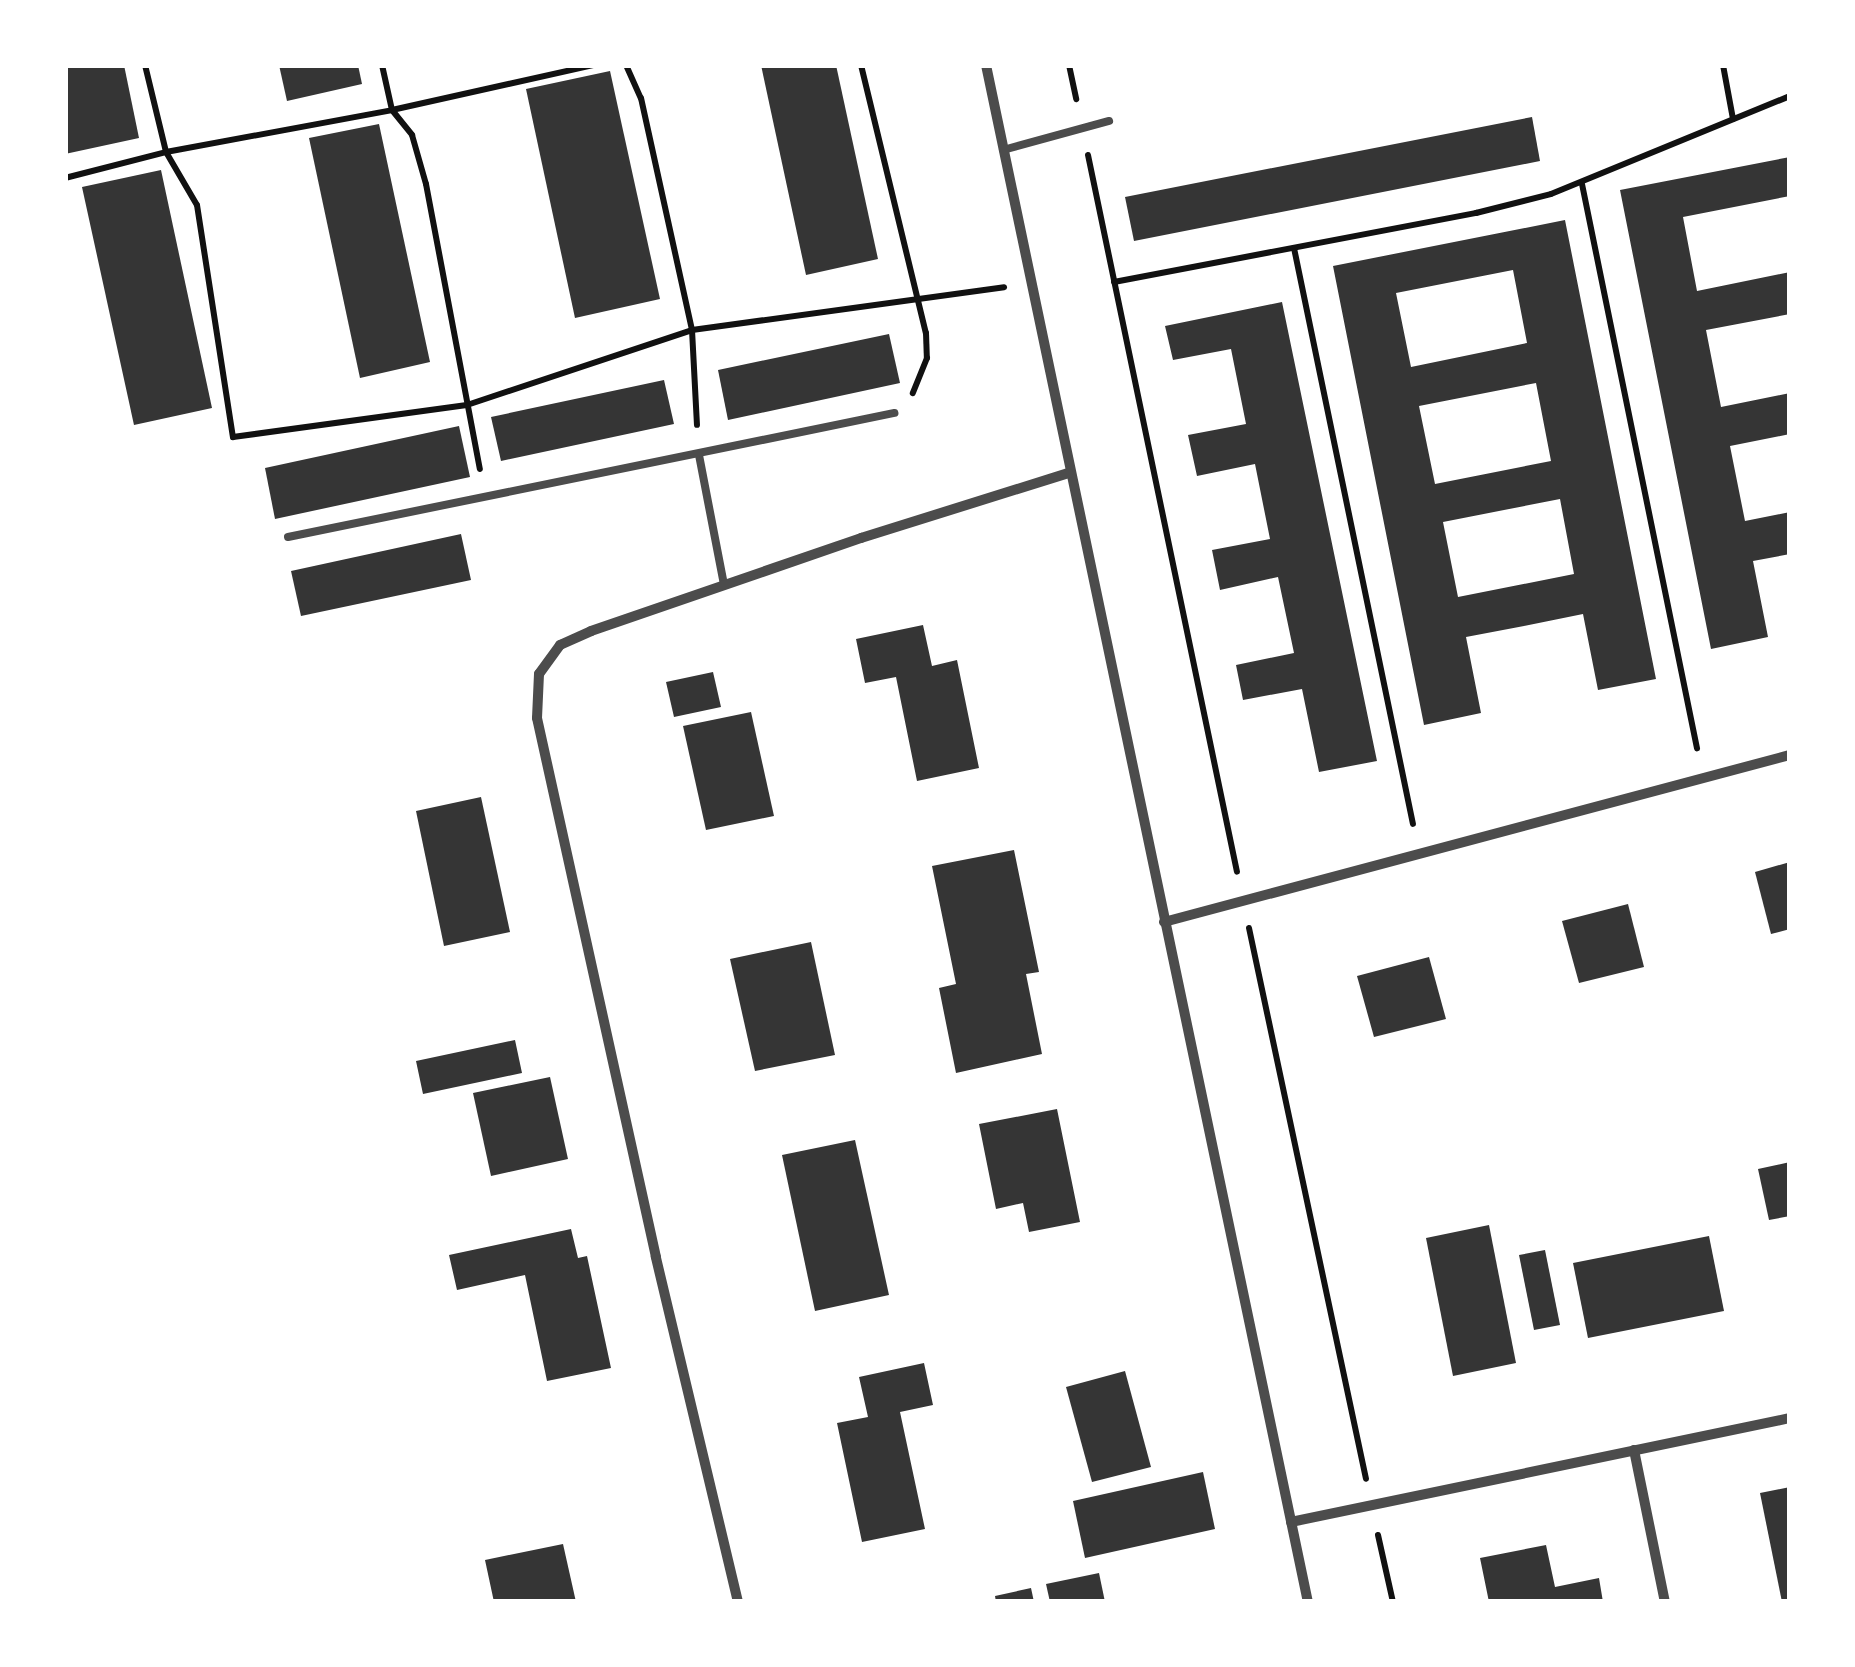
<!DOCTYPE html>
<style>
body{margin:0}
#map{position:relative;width:1855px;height:1667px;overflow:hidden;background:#fff;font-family:"Sofia Sans Condensed",sans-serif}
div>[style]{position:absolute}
.building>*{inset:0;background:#353535}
.path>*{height:6px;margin:-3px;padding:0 3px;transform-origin:3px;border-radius:3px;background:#111}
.service>*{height:8px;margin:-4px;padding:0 4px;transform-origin:4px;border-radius:4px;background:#4c4c4c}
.minor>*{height:10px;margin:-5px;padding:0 5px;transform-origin:5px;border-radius:5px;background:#4c4c4c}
span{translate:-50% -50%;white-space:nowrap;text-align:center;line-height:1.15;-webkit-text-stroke:9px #fff;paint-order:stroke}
.frame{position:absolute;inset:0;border:68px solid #fff;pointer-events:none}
</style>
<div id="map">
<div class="building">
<div style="clip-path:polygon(65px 65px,124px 65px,139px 138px,65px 154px)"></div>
<div style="clip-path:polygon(279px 65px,358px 65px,362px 84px,287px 101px)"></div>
<div style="clip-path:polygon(761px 65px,836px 65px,878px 259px,806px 275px)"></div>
<div style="clip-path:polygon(610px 71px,660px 299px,575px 318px,526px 89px)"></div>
<div style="clip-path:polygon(1532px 117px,1540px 161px,1134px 241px,1125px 197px)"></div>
<div style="clip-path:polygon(379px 124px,430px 362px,360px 378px,309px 138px)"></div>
<div style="clip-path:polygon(1790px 157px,1790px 196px,1683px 217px,1697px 291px,1790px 272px,1790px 314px,1706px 330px,1721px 407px,1790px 393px,1790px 434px,1730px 446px,1745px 521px,1790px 512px,1790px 554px,1753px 561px,1768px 637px,1711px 649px,1620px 190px)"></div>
<div style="clip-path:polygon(161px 170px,212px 408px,134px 425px,82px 187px)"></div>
<div style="clip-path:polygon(evenodd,1565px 220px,1656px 679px,1598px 690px,1583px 614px,1524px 626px,1466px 637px,1481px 713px,1424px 725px,1333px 266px,1565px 220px,1513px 270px,1527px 343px,1411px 367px,1396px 293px,1513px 270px,1565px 220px,1536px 383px,1551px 461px,1435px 484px,1419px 406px,1536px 383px,1565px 220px,1560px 499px,1574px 574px,1458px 597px,1443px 522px,1560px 499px)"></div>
<div style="clip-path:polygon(1282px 302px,1377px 761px,1319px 772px,1302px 689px,1243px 700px,1236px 665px,1294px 653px,1278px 577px,1220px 590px,1212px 550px,1270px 539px,1255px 464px,1197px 476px,1188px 435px,1246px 424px,1231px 349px,1173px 360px,1165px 326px)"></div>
<div style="clip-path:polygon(889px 334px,900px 383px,728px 420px,718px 370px)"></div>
<div style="clip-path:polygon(664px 380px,674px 424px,501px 461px,491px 417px)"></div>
<div style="clip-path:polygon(459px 426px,470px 477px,275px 519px,265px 468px)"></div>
<div style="clip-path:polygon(461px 534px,471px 580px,301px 616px,291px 571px)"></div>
<div style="clip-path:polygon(923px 625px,932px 666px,957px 660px,979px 768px,917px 781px,896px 677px,865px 683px,856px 639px)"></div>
<div style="clip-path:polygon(713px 672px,721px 707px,674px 717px,666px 682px)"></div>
<div style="clip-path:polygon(751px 712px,774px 816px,706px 830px,683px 726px)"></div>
<div style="clip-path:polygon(481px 797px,510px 932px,444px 946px,416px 811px)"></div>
<div style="clip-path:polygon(1014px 850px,1039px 972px,1026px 974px,1042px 1054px,956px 1073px,939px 988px,956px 984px,932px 866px)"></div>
<div style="clip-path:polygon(1790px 862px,1790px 929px,1771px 934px,1755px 872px)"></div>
<div style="clip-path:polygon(1628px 904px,1644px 967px,1579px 983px,1562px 921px)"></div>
<div style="clip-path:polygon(811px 942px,835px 1055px,755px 1071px,730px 959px)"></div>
<div style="clip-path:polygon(1429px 957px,1446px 1019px,1374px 1037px,1357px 976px)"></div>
<div style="clip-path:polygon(515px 1040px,522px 1073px,423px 1094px,416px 1061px)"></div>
<div style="clip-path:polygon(550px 1077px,568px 1159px,491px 1176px,473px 1093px)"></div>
<div style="clip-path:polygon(1057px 1109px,1080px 1222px,1029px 1232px,1023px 1203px,996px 1209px,979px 1124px)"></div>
<div style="clip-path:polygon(855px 1140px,889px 1295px,815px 1311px,782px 1155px)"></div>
<div style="clip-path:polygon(1790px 1162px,1790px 1216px,1769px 1220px,1758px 1169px)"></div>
<div style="clip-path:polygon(1489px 1225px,1516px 1363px,1453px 1376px,1426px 1238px)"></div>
<div style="clip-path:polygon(571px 1229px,578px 1258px,587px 1256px,611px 1368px,547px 1381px,525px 1275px,457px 1290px,449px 1255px)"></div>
<div style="clip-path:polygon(1709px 1236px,1724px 1311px,1588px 1338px,1573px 1263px)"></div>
<div style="clip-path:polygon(1545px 1250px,1560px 1325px,1534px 1330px,1519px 1255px)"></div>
<div style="clip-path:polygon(924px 1363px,933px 1405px,900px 1412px,925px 1529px,862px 1542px,837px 1423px,868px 1417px,859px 1377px)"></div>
<div style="clip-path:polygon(1125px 1371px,1151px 1467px,1092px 1482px,1066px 1387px)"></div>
<div style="clip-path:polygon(1203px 1472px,1215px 1529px,1085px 1558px,1073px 1501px)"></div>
<div style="clip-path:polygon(1790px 1487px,1790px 1602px,1782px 1602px,1760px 1493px)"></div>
<div style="clip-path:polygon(563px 1544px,576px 1602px,494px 1602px,485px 1560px)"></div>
<div style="clip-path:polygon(1546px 1545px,1555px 1587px,1599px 1578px,1603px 1602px,1489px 1602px,1480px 1558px)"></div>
<div style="clip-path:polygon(1099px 1573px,1105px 1602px,1050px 1602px,1046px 1584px)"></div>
<div style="clip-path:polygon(1031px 1588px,1034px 1602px,996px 1602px,995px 1596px)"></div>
</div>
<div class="path">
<div style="left:145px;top:65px;width:89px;rotate:76.4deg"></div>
<div style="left:166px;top:152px;width:61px;rotate:59.7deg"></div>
<div style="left:197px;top:205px;width:235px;rotate:81.2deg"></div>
<div style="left:233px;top:437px;width:236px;rotate:-7.8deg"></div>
<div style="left:467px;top:405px;width:237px;rotate:-18.4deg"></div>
<div style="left:692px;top:330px;width:315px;rotate:-7.8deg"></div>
<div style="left:382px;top:65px;width:46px;rotate:77.5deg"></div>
<div style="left:392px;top:110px;width:32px;rotate:51deg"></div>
<div style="left:412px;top:135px;width:51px;rotate:74.1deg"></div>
<div style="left:426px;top:184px;width:290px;rotate:79.3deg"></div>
<div style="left:626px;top:65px;width:36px;rotate:66deg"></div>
<div style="left:641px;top:98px;width:238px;rotate:77.6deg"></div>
<div style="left:692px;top:330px;width:95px;rotate:87deg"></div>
<div style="left:861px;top:65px;width:276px;rotate:76.4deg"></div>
<div style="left:926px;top:333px;width:25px;rotate:88deg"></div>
<div style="left:927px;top:358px;width:38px;rotate:112deg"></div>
<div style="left:1069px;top:65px;width:35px;rotate:78deg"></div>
<div style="left:1723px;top:65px;width:55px;rotate:79.5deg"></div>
<div style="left:1088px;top:155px;width:732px;rotate:78.26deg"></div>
<div style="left:65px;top:178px;width:104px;rotate:-14.4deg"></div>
<div style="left:166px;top:152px;width:230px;rotate:-10.5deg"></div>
<div style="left:392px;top:110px;width:206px;rotate:-12.6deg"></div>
<div style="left:1582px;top:184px;width:576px;rotate:78.48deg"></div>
<div style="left:1294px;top:248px;width:588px;rotate:78.33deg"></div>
<div style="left:1114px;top:282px;width:369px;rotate:-10.8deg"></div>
<div style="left:1476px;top:213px;width:77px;rotate:-14.2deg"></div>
<div style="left:1551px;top:194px;width:258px;rotate:-22.3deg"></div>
<div style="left:1249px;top:928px;width:563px;rotate:78.01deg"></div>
<div style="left:1378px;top:1535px;width:69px;rotate:77.4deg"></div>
</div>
<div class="service">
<div style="left:1003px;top:150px;width:110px;rotate:-15.3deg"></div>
<div style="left:699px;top:455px;width:132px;rotate:79.1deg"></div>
<div style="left:288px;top:537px;width:619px;rotate:-11.56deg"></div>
</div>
<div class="minor">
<div style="left:986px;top:65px;width:1570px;rotate:78.17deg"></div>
<div style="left:1164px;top:922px;width:648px;rotate:-14.94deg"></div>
<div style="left:1634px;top:1450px;width:155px;rotate:78.5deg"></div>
<div style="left:1291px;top:1522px;width:510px;rotate:-11.77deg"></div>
<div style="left:738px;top:1602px;width:355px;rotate:-103.4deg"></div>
<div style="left:656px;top:1257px;width:552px;rotate:-102.45deg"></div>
<div style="left:537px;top:718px;width:44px;rotate:-87.4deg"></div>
<div style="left:539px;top:674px;width:36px;rotate:-54deg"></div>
<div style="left:560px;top:645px;width:34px;rotate:-24deg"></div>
<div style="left:591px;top:631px;width:286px;rotate:-19deg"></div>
<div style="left:861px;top:538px;width:217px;rotate:-17.4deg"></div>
</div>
<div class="frame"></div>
</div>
